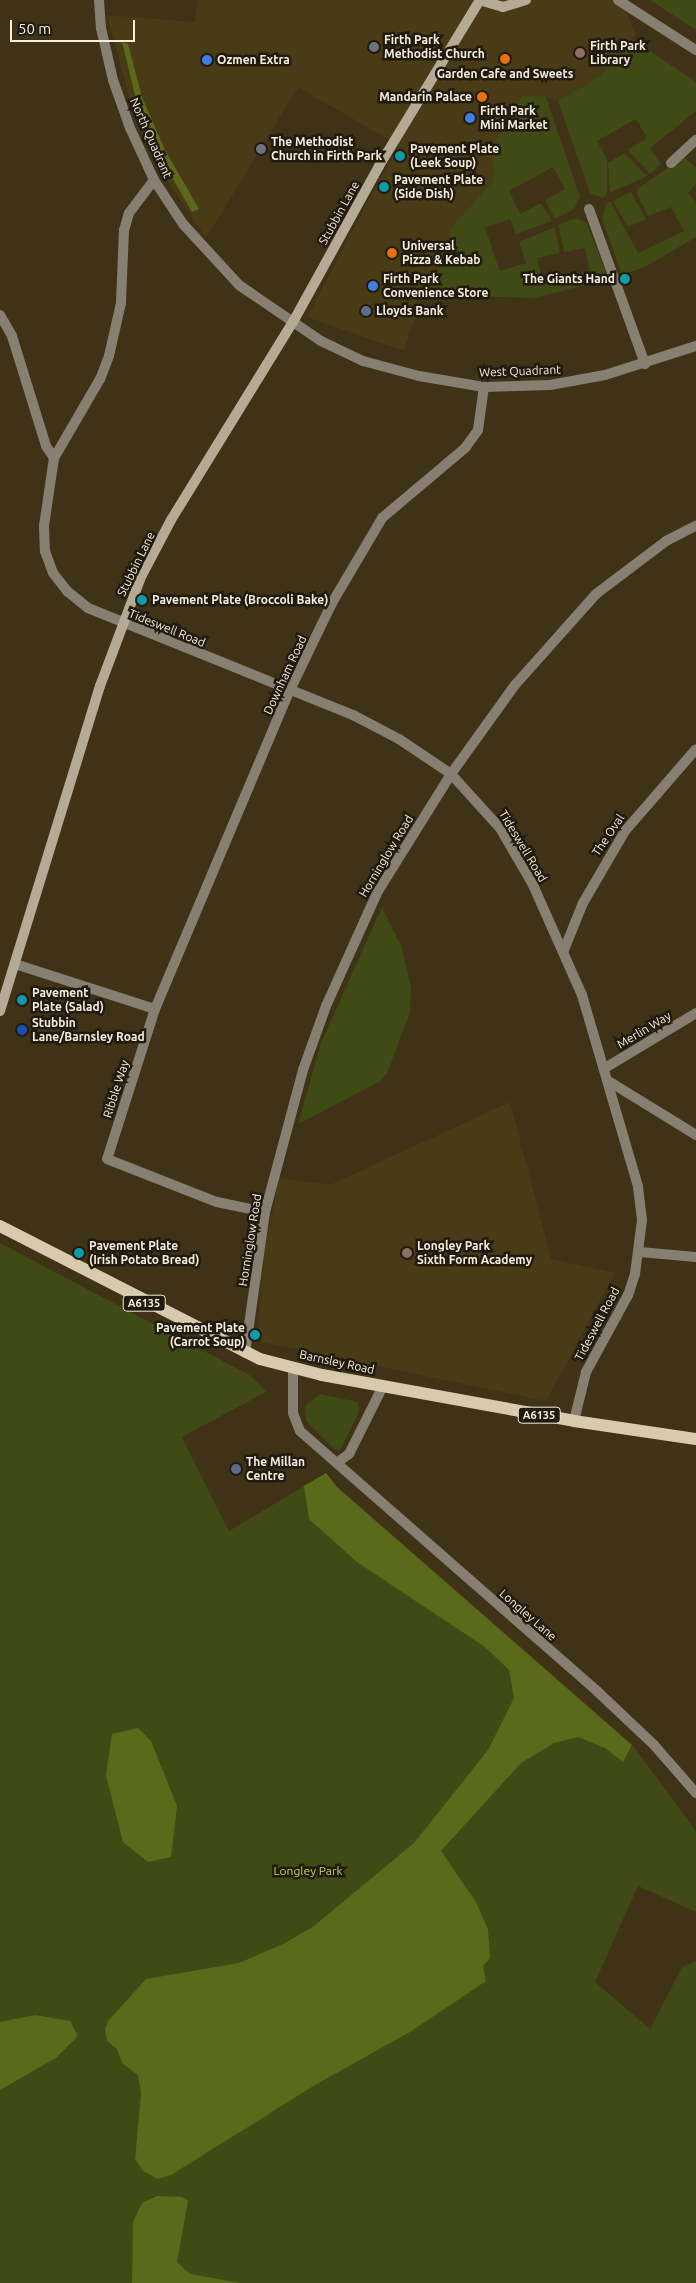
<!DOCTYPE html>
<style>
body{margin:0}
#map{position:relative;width:696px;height:2283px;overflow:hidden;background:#3f3217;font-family:Ubuntu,sans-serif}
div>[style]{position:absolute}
.built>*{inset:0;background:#4a3b17}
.green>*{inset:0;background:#404a15}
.forest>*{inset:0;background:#5a691a}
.minor>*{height:10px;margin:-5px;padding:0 5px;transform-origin:5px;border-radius:5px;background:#867f72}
.tertiary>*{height:10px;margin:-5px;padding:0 5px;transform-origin:5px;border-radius:5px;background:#867f72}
.secondary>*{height:10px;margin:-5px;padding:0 5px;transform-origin:5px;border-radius:5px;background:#b4aa95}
.primary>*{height:12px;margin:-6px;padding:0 6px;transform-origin:6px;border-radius:6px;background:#d7caaf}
.dots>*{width:14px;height:14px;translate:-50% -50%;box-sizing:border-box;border:2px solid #211b0f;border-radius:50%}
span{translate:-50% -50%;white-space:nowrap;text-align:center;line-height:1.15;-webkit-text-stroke:5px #211b0f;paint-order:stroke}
.shield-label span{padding:1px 4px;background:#211b0f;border:1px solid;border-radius:4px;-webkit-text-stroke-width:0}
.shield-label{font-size:11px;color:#f5eddd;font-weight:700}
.poi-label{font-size:12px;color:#f5eddd;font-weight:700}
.left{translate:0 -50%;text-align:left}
.right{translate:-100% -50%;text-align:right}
.street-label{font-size:12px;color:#f5eddd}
.park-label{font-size:12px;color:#beda57}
.scale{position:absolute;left:10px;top:20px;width:125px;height:22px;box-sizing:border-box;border:2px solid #f5eddd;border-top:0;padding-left:6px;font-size:15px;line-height:18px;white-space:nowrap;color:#f5eddd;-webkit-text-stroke:4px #211b0f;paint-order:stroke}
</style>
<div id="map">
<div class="built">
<div style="clip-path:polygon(197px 0,620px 0,636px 34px,600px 76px,558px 101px,546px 97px,492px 148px,493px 181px,452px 227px,445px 262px,424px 289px,404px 351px,307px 317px,398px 145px,298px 87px,206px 238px,153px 159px,134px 114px,107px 15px,195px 22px)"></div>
<div style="clip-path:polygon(510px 1102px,551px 1259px,615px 1273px,546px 1401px,257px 1341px,265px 1248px,279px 1178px,330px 1185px)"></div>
</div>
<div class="green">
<div style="clip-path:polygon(650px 0,696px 0,696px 30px)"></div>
<div style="clip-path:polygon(632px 39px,696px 82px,696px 111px,650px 148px,661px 164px,650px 174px,628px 150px,647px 138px,636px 119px,597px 141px,607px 159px,607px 195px,602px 198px,590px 193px,558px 101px,600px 76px)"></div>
<div style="clip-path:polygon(523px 95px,546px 97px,580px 197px,574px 209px,555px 219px,545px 200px,565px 189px,553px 167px,509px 191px,520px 214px,541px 203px,552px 221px,516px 234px,510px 219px,485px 228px,500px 271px,526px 263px,519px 242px,555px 227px,560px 253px,537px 258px,542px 281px,590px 271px,585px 248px,564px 252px,558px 225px,576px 218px,586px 222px,609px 279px,535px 298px,472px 296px,424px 289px,445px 262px,452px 227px,493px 181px,492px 148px)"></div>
<div style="clip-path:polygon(624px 153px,647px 176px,610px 193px,608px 163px)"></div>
<div style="clip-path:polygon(684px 157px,696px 168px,696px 184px,688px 193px,696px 202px,696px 237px,645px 267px,622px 275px,602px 219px,606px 205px,610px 201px,638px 253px,684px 231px,671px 207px,648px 216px,637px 194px,637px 189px)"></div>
<div style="clip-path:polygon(631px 192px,646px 219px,628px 227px,613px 201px)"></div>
<div style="clip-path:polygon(382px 907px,402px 948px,411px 987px,410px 1012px,388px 1071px,381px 1081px,298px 1124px,321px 1043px)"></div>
<div style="clip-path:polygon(0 1243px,251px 1376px,266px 1392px,182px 1437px,229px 1531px,326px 1473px,337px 1487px,634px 1747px,696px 1831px,696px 1912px,638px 1886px,595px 1982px,650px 2029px,682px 1967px,696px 1961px,696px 2283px,0 2283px)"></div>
<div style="clip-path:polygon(320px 1394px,358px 1402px,359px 1412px,340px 1450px,334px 1449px,306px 1421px,305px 1406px)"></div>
</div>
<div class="forest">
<div style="clip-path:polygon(122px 42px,128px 44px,142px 97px,165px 150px,199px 209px,192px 212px,157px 151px,137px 103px)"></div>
<div style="clip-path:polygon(326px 1473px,337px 1487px,632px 1745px,623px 1762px,605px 1748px,578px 1737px,554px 1743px,521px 1763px,441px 1851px,476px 1902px,488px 1929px,490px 1958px,483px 1966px,486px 1981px,410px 2032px,315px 2085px,171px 2175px,158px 2179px,143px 2171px,135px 2159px,141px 2093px,138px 2075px,122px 2063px,117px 2049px,107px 2041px,105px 2029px,109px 2020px,146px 1979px,239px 1963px,283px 1944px,314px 1926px,414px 1843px,488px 1750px,514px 1698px,509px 1670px,485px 1647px,357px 1562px,309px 1519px,304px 1486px)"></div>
<div style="clip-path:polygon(138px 1728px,151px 1741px,177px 1806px,171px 1857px,148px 1862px,123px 1842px,106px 1775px,112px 1734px)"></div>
<div style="clip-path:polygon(35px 2015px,70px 2021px,78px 2036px,56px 2058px,0 2090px,0 2022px)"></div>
<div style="clip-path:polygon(157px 2196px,182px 2197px,188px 2201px,177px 2262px,190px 2274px,241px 2283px,132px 2283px,133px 2222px,142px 2203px)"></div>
</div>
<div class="minor">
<div style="left:99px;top:0;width:28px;rotate:86deg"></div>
<div style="left:101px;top:28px;width:53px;rotate:77deg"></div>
<div style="left:113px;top:80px;width:51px;rotate:70.5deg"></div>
<div style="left:130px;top:128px;width:57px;rotate:65.2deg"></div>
<div style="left:154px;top:180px;width:53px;rotate:56.6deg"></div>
<div style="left:183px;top:224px;width:83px;rotate:47.4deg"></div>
<div style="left:239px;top:285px;width:99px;rotate:34.3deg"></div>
<div style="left:321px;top:341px;width:47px;rotate:25.5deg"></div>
<div style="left:363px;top:361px;width:58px;rotate:15deg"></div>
<div style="left:419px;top:376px;width:66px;rotate:9.6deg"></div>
<div style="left:484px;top:387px;width:66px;rotate:-1.7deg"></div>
<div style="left:550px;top:385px;width:56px;rotate:-10.3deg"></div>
<div style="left:605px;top:375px;width:96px;rotate:-17.7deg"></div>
<div style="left:671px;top:163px;width:34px;rotate:-43deg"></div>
<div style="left:154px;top:180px;width:41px;rotate:127.1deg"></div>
<div style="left:129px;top:213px;width:18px;rotate:106deg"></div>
<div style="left:124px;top:230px;width:73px;rotate:92.4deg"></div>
<div style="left:121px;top:303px;width:54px;rotate:102.8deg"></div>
<div style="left:109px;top:356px;width:25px;rotate:111deg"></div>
<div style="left:100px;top:379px;width:91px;rotate:120.2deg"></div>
<div style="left:54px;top:458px;width:69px;rotate:98.4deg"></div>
<div style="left:44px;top:526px;width:25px;rotate:88deg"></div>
<div style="left:45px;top:551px;width:23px;rotate:70deg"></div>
<div style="left:53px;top:573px;width:23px;rotate:52deg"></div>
<div style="left:67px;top:591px;width:27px;rotate:39deg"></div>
<div style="left:88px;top:608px;width:286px;rotate:22deg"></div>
<div style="left:353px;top:715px;width:52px;rotate:27.6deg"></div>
<div style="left:399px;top:739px;width:63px;rotate:33.9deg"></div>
<div style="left:451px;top:774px;width:73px;rotate:47.8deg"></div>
<div style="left:500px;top:828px;width:66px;rotate:59.9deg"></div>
<div style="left:533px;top:885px;width:120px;rotate:66deg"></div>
<div style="left:582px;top:995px;width:200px;rotate:73.7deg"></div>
<div style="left:638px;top:1187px;width:33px;rotate:83deg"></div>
<div style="left:642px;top:1220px;width:54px;rotate:97.4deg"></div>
<div style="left:635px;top:1274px;width:22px;rotate:108deg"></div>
<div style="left:628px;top:1295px;width:88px;rotate:118.6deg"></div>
<div style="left:586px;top:1372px;width:50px;rotate:103.8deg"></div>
<div style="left:589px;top:209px;width:165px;rotate:70.1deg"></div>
<div style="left:0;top:315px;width:24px;rotate:60deg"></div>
<div style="left:12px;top:336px;width:115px;rotate:72.8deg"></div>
<div style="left:46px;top:446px;width:14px;rotate:56deg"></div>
<div style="left:564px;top:950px;width:51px;rotate:-68deg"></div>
<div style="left:583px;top:903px;width:83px;rotate:-59.7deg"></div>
<div style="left:625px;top:831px;width:108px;rotate:-49.1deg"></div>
<div style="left:15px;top:964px;width:147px;rotate:17.8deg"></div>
<div style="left:155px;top:1009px;width:157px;rotate:107.7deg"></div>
<div style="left:107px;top:1159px;width:118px;rotate:21.4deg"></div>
<div style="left:217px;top:1202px;width:49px;rotate:11.8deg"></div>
<div style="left:155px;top:1009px;width:346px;rotate:-67.1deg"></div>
<div style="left:290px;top:690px;width:97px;rotate:-64.2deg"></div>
<div style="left:332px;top:603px;width:99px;rotate:-59.5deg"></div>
<div style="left:382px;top:518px;width:109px;rotate:-40.1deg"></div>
<div style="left:465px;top:448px;width:22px;rotate:-54deg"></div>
<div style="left:478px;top:430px;width:43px;rotate:-82.1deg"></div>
<div style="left:605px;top:1068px;width:106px;rotate:-31.1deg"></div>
<div style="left:610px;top:1082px;width:101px;rotate:31.6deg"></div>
<div style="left:640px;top:1252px;width:56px;rotate:5.1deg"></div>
<div style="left:245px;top:1353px;width:142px;rotate:-81.9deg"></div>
<div style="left:265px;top:1212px;width:147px;rotate:-75deg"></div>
<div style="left:303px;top:1070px;width:68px;rotate:-70.2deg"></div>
<div style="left:326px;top:1006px;width:126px;rotate:-65.7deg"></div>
<div style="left:378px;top:891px;width:138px;rotate:-58deg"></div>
<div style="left:451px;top:774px;width:110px;rotate:-54.3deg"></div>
<div style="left:515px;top:685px;width:122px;rotate:-48.3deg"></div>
<div style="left:596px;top:594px;width:88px;rotate:-37.1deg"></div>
<div style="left:666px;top:541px;width:34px;rotate:-27deg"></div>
</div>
<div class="tertiary">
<div style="left:618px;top:0;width:93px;rotate:32.7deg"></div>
<div style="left:293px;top:1368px;width:45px;rotate:90deg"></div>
<div style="left:293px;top:1413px;width:19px;rotate:69deg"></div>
<div style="left:300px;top:1431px;width:396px;rotate:41.2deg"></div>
<div style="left:598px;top:1692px;width:77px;rotate:43.4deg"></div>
<div style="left:654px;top:1745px;width:64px;rotate:48.8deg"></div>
<div style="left:338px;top:1462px;width:14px;rotate:-36deg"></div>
<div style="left:349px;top:1454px;width:76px;rotate:-63.4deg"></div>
</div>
<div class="secondary">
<div style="left:479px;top:0;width:25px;rotate:16deg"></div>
<div style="left:503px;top:7px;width:24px;rotate:-17deg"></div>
<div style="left:0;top:1011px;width:340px;rotate:-72.9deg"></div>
<div style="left:100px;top:686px;width:116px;rotate:-69.4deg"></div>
<div style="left:141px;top:577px;width:64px;rotate:-62.2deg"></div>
<div style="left:171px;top:520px;width:233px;rotate:-58.4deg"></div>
<div style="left:293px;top:322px;width:178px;rotate:-61.1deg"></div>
<div style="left:379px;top:166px;width:194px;rotate:-58.7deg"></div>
</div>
<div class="primary">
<div style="left:0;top:1226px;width:292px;rotate:27.1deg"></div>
<div style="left:260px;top:1359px;width:64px;rotate:14.5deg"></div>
<div style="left:322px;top:1375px;width:256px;rotate:10.3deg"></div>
<div style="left:574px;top:1421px;width:123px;rotate:8.4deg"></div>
</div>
<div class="dots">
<div style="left:374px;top:47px;background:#6b7280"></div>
<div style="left:580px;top:53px;background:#8d6e63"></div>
<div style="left:505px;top:59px;background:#e8710a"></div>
<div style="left:207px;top:60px;background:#3f7fe0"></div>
<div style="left:482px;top:97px;background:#e8710a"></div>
<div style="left:470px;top:118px;background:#3f7fe0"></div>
<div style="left:261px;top:149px;background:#6b7280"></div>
<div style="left:400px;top:156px;background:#0f9aa8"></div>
<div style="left:384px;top:187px;background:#0f9aa8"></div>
<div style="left:392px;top:253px;background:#e8710a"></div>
<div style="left:625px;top:279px;background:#0f9aa8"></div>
<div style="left:373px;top:286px;background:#3f7fe0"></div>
<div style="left:366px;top:311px;background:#5c6f8a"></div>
<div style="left:142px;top:600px;background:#0f9aa8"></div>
<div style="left:22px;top:1000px;background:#0f9aa8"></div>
<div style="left:22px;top:1030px;background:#1a4fb4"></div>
<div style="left:79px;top:1253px;background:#0f9aa8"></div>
<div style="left:407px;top:1253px;background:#8d6e63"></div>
<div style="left:255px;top:1335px;background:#0f9aa8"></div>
<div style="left:236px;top:1469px;background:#5c6f8a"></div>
</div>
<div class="shield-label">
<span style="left:144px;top:1303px">A6135</span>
<span style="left:539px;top:1415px">A6135</span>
</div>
<div class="poi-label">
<span class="left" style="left:384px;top:47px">Firth Park<br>Methodist Church</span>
<span class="left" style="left:590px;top:53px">Firth Park<br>Library</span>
<span class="left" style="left:217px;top:60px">Ozmen Extra</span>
<span style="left:505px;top:74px">Garden Cafe and Sweets</span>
<span class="right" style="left:472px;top:97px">Mandarin Palace</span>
<span class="left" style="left:480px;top:118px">Firth Park<br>Mini Market</span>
<span class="left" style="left:271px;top:149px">The Methodist<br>Church in Firth Park</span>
<span class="left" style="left:410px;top:156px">Pavement Plate<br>(Leek Soup)</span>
<span class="left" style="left:394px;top:187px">Pavement Plate<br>(Side Dish)</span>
<span class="left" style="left:402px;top:253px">Universal<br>Pizza &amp; Kebab</span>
<span class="left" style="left:383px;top:286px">Firth Park<br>Convenience Store</span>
<span class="right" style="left:615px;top:279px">The Giants Hand</span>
<span class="left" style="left:376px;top:311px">Lloyds Bank</span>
<span class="left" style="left:152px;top:600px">Pavement Plate (Broccoli Bake)</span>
<span class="left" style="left:32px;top:1000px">Pavement<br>Plate (Salad)</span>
<span class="left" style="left:32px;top:1030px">Stubbin<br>Lane/Barnsley Road</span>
<span class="left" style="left:89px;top:1253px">Pavement Plate<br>(Irish Potato Bread)</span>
<span class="left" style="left:417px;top:1253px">Longley Park<br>Sixth Form Academy</span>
<span class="right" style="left:245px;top:1335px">Pavement Plate<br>(Carrot Soup)</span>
<span class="left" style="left:246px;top:1469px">The Millan<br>Centre</span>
</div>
<div class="street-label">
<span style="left:151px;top:138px;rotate:66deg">North Quadrant</span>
<span style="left:339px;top:213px;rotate:-61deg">Stubbin Lane</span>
<span style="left:520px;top:371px;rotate:-2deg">West Quadrant</span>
<span style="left:136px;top:564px;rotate:-64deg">Stubbin Lane</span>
<span style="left:167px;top:628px;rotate:22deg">Tideswell Road</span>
<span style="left:285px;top:675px;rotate:-65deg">Downham Road</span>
<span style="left:608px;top:835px;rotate:-56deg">The Oval</span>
<span style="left:523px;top:846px;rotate:59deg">Tideswell Road</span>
<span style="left:386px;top:856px;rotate:-59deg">Horninglow Road</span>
<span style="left:644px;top:1030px;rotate:-31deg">Merlin Way</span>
<span style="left:116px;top:1089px;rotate:-72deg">Ribble Way</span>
<span style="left:250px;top:1240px;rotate:-81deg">Horninglow Road</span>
<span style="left:597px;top:1324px;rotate:-62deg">Tideswell Road</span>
<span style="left:337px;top:1362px;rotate:12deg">Barnsley Road</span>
<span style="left:528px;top:1615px;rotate:41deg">Longley Lane</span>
</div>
<div class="park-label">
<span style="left:308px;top:1871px">Longley Park</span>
</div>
<div class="scale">50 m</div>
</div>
